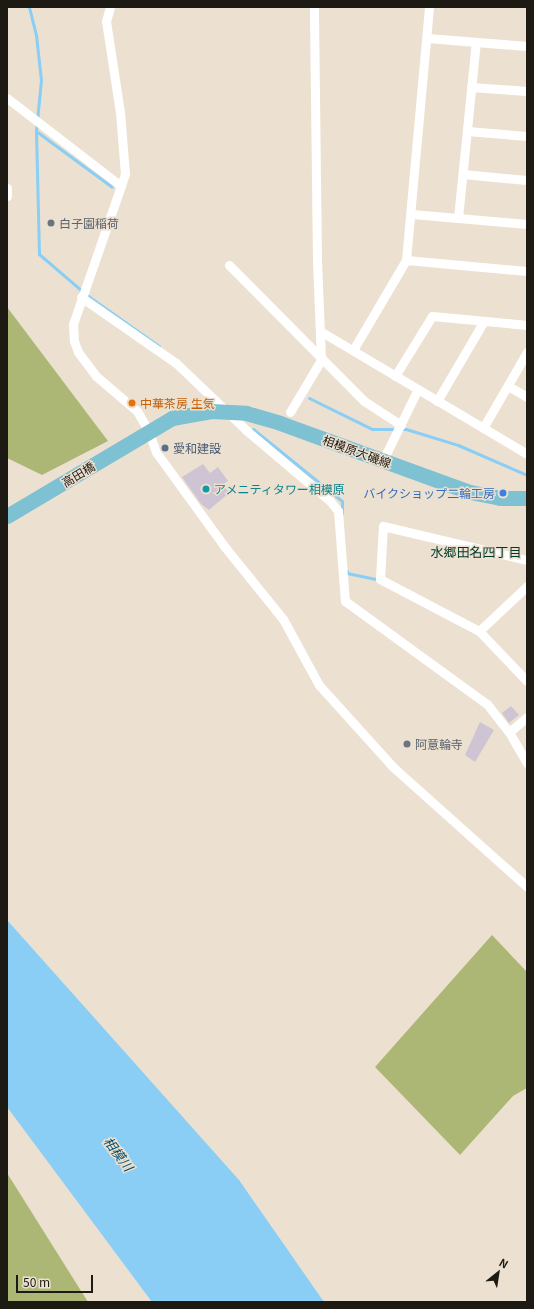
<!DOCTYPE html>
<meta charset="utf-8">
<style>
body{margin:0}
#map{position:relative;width:534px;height:1309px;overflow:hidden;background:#ece1d0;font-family:Georgia,"Noto Sans JP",serif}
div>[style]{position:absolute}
.green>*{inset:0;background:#adb775}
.water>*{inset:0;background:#8acdf5}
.stream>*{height:3px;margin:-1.5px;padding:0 1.5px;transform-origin:1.5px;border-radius:1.5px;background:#8acdf5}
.building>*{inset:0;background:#cfc4d4}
.street>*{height:9px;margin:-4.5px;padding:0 4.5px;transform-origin:4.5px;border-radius:4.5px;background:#fff}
.primary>*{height:15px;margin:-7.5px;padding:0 7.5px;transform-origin:7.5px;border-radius:7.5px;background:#7dc1d3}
.dots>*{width:11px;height:11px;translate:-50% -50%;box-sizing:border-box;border:2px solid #ece1d0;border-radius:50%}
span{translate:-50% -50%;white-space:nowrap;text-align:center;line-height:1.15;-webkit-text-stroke:3px #ece1d0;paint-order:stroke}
.worship-label{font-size:12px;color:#5b616d}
.left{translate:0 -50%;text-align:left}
.food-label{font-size:12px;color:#c56008}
.service-label{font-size:12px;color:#4e5e75}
.street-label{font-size:12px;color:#1d1913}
.culture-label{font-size:12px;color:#0d838f}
.shop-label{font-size:12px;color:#366cbe}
.right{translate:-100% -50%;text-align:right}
.neighbourhood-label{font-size:13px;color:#013728}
.water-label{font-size:13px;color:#034d6e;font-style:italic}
.frame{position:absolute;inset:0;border:8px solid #1d1913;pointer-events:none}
.north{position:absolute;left:478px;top:1253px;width:40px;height:40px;-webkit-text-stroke:3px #ece1d0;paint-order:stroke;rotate:30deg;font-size:11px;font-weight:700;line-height:16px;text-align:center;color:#1d1913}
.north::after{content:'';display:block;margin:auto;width:14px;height:18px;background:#1d1913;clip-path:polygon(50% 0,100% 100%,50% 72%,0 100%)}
.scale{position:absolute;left:16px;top:1275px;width:77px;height:18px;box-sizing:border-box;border:2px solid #1d1913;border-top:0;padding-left:5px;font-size:12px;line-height:14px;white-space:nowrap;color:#1d1913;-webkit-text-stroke:3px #ece1d0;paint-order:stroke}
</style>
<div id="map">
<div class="green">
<div style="clip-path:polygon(7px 307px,108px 441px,42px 475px,7px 458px)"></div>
<div style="clip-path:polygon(492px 935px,527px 972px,527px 1088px,513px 1096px,460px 1155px,375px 1067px)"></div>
<div style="clip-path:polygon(7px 1173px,88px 1302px,7px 1302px)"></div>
</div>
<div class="water">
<div style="clip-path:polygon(7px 920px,239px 1180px,324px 1302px,152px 1302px,7px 1107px)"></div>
</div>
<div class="stream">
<div style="left:29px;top:7px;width:29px;rotate:76deg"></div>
<div style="left:36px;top:35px;width:45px;rotate:83.7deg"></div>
<div style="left:41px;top:80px;width:51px;rotate:95.6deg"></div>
<div style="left:36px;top:131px;width:123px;rotate:88.6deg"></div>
<div style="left:39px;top:254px;width:65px;rotate:40.6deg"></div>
<div style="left:88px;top:296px;width:87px;rotate:35.2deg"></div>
<div style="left:36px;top:131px;width:94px;rotate:36.4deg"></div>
<div style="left:309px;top:398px;width:70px;rotate:26.2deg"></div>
<div style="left:372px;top:429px;width:34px"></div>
<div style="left:406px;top:429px;width:54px;rotate:17.1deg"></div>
<div style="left:458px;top:445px;width:75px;rotate:23.5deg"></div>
<div style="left:253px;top:429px;width:114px;rotate:39deg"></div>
<div style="left:342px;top:501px;width:12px;rotate:90deg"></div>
<div style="left:347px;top:571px;width:2px;rotate:90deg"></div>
<div style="left:347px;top:573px;width:29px;rotate:12deg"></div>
</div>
<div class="building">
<div style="clip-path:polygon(203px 464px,210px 473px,218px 467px,228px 481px,223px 484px,229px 493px,209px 510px,201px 504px,182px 477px)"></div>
<div style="clip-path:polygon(511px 706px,519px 715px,509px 723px,502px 713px)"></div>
<div style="clip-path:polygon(480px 722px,494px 730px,475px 762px,465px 755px)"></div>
</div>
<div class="street">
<div style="left:110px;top:7px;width:15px;rotate:106deg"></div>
<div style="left:106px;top:21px;width:92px;rotate:81.3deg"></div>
<div style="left:120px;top:112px;width:62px;rotate:85.4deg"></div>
<div style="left:125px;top:174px;width:159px;rotate:109.1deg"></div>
<div style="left:73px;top:324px;width:17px;rotate:87deg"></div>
<div style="left:74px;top:341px;width:12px;rotate:70deg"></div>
<div style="left:78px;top:352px;width:30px;rotate:53deg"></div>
<div style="left:96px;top:376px;width:54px;rotate:40.5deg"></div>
<div style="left:137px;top:411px;width:22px;rotate:60deg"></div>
<div style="left:148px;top:430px;width:23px;rotate:70deg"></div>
<div style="left:156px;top:452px;width:116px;rotate:54.1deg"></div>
<div style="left:224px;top:546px;width:94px;rotate:51.1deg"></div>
<div style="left:283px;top:619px;width:75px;rotate:61.4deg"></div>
<div style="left:319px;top:685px;width:110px;rotate:47.9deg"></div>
<div style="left:393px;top:767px;width:180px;rotate:41.8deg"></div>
<div style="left:427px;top:38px;width:100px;rotate:4.6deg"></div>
<div style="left:471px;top:87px;width:56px;rotate:4.1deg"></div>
<div style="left:7px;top:98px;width:144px;rotate:37.7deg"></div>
<div style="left:467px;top:131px;width:60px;rotate:4.8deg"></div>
<div style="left:463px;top:174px;width:64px;rotate:5.4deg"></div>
<div style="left:7px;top:188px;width:8px;rotate:90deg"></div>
<div style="left:412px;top:214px;width:115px;rotate:5deg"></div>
<div style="left:458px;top:218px;width:177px;rotate:-84.2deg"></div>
<div style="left:406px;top:260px;width:121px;rotate:5.2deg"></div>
<div style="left:229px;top:265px;width:192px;rotate:45.2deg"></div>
<div style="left:364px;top:401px;width:44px;rotate:33deg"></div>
<div style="left:81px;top:297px;width:116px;rotate:34.8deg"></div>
<div style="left:176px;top:363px;width:97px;rotate:43.7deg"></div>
<div style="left:246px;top:430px;width:110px;rotate:40.2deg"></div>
<div style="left:330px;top:501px;width:13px;rotate:51deg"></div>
<div style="left:338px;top:511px;width:90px;rotate:85.6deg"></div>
<div style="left:345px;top:601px;width:175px;rotate:36deg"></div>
<div style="left:487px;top:704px;width:36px;rotate:52deg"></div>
<div style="left:320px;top:331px;width:241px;rotate:30.7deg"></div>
<div style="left:353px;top:350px;width:104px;rotate:-59.5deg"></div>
<div style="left:406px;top:260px;width:254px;rotate:-84.8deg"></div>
<div style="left:395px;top:376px;width:70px;rotate:-58.3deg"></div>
<div style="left:432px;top:316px;width:95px;rotate:5.4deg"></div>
<div style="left:508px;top:386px;width:22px;rotate:30deg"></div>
<div style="left:437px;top:401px;width:93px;rotate:-59.6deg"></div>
<div style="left:290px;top:412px;width:61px;rotate:-59.2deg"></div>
<div style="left:321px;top:360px;width:100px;rotate:-92.3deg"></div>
<div style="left:317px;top:260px;width:253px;rotate:-90.7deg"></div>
<div style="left:483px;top:428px;width:88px;rotate:-59.9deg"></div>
<div style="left:383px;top:460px;width:79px;rotate:-63.8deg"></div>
<div style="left:527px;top:586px;width:66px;rotate:136.8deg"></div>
<div style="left:479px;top:631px;width:69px;rotate:46.2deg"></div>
<div style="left:479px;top:631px;width:112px;rotate:-152.3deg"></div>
<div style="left:380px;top:579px;width:53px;rotate:-86.8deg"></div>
<div style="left:383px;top:526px;width:148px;rotate:13.3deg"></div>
<div style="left:527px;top:717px;width:23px;rotate:140deg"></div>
<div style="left:509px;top:732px;width:36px;rotate:60deg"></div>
</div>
<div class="primary">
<div style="left:7px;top:516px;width:192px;rotate:-30.7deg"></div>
<div style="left:172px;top:418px;width:40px;rotate:-10deg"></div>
<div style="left:211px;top:411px;width:35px;rotate:3deg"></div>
<div style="left:246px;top:413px;width:35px;rotate:16deg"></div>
<div style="left:280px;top:423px;width:202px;rotate:20deg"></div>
<div style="left:470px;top:492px;width:31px;rotate:11deg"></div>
<div style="left:500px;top:498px;width:27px"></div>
</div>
<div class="dots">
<div style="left:51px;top:223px;background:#6b7280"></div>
<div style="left:132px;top:403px;background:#e8710a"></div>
<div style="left:165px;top:448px;background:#5c6f8a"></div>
<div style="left:206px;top:489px;background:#0f9aa8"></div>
<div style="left:503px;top:493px;background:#3f7fe0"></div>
<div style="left:407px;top:744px;background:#6b7280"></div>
</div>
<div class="worship-label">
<span class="left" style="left:59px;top:223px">白子園稲荷</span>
<span class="left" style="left:415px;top:744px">阿意輪寺</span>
</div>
<div class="food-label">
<span class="left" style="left:140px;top:403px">中華茶房 生気</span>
</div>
<div class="service-label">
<span class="left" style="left:173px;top:448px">愛和建設</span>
</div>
<div class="street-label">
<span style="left:357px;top:451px;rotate:20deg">相模原大磯線</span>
<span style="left:78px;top:474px;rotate:-31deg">高田橋</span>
</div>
<div class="culture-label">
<span class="left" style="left:214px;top:489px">アメニティタワー相模原</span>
</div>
<div class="shop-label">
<span class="right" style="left:495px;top:493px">バイクショップ二輪工房</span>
</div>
<div class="neighbourhood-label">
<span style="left:476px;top:552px">水郷田名四丁目</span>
</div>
<div class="water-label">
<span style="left:118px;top:1154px;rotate:53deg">相模川</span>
</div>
<div class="frame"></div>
<div class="north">N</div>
<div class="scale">50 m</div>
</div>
